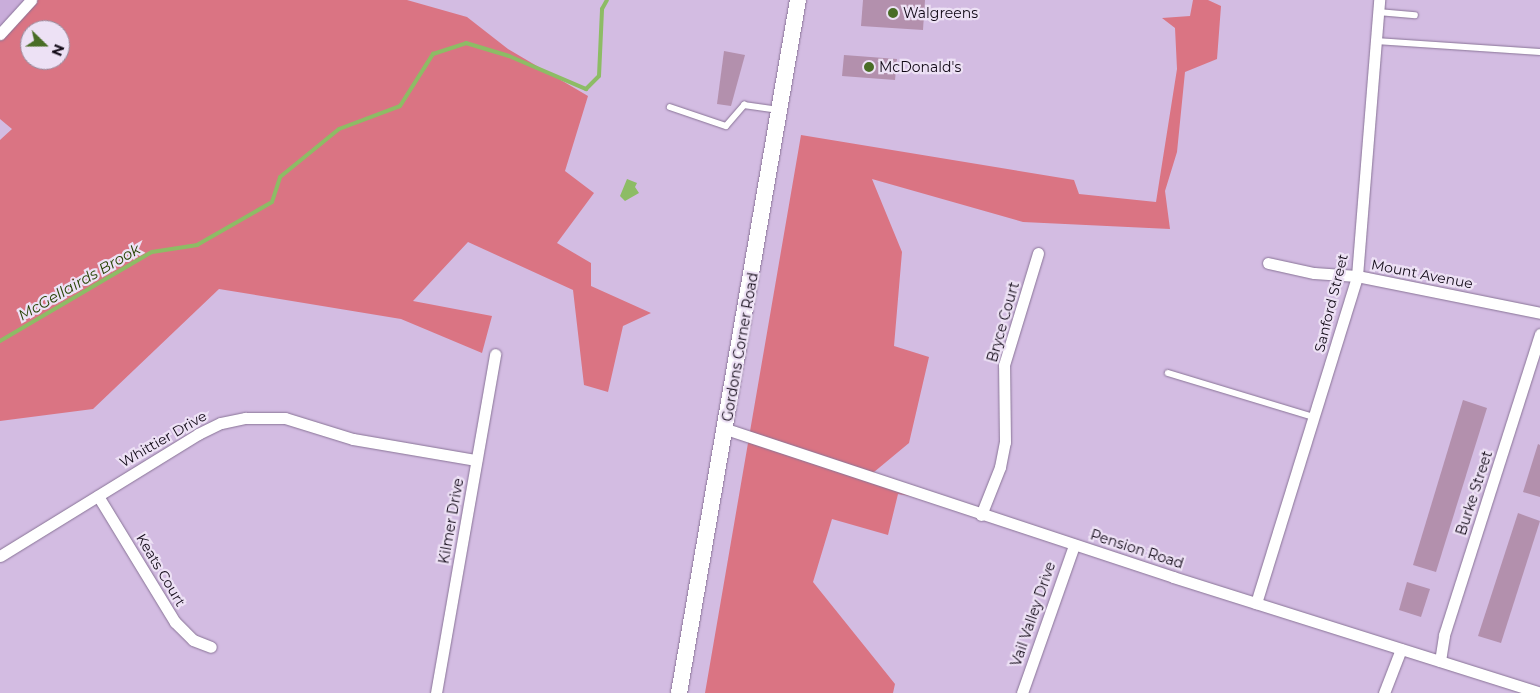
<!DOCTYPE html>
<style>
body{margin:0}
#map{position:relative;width:1540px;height:693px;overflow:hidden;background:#d3bce2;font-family:Montserrat,sans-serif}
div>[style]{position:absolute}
.built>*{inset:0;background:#c9adda}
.forest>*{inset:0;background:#da7483}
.water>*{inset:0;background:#8dbc65}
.stream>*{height:4px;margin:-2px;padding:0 2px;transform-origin:2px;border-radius:2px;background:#8dbc65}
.building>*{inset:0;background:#b390ad}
.roads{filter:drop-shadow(0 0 1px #897497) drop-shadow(0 0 1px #897497)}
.lane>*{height:5.5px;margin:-2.75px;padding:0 2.75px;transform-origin:2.75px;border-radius:2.75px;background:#fff}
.street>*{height:11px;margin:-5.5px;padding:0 5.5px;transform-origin:5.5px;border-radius:5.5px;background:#fff}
.secondary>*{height:16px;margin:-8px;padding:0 8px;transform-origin:8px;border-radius:8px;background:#fff}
.dots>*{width:14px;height:14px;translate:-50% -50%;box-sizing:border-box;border:2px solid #ede1f5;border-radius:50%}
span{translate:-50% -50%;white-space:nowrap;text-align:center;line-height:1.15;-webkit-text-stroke:4.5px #ede1f5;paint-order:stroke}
.poi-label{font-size:14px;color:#100815}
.left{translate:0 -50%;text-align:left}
.street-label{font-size:14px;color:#100815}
.water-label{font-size:15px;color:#284505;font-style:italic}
.north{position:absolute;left:20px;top:20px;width:50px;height:50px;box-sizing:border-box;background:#ede1f5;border:1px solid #958a9b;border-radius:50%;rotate:112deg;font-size:14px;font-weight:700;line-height:20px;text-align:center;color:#100815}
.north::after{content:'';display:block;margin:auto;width:18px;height:22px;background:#496d26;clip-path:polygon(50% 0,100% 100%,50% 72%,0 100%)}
</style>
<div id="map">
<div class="built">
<div style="clip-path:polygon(0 0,34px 0,0 37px)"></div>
</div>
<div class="forest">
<div style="clip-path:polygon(evenodd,34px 0,407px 0,467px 17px,508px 49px,588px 96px,565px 171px,594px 193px,557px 243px,591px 263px,591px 286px,651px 313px,623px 326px,608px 392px,584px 385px,573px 290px,468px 242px,413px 301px,492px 316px,482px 353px,401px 319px,219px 289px,93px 409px,0 421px,0 140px,12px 129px,0 119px,0 37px,34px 0,30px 30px,60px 30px,60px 60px,30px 60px,30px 30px)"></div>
<div style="clip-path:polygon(1193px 0,1208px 0,1221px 6px,1217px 59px,1185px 72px,1177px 152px,1165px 191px,1170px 229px,1023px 222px,872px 179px,902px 252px,894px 346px,929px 357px,909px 443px,868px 477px,917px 497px,898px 494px,888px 535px,832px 519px,813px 582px,895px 684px,893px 693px,705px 693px,801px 135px,1074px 180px,1079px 194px,1156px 202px,1177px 69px,1175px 28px,1162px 18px,1190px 16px)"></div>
</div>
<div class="water">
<div style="clip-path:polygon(627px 179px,637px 183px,635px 187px,639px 193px,625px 201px,620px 196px)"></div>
</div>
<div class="stream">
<div style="left:0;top:341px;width:176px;rotate:-30.4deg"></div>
<div style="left:152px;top:252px;width:46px;rotate:-8.8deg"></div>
<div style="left:197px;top:245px;width:86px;rotate:-29.8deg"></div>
<div style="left:272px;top:202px;width:26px;rotate:-72deg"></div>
<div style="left:280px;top:177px;width:76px;rotate:-39.1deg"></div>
<div style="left:339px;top:129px;width:65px;rotate:-20.7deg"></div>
<div style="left:400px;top:106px;width:62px;rotate:-57.6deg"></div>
<div style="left:433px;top:54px;width:35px;rotate:-18deg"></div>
<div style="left:466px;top:43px;width:45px;rotate:16.8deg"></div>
<div style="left:509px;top:56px;width:84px;rotate:23.2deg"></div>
<div style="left:586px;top:89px;width:18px;rotate:-45deg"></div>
<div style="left:599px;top:76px;width:67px;rotate:-87.4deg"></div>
<div style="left:602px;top:9px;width:10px;rotate:-61deg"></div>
</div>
<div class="building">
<div style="clip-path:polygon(863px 0,925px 0,923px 30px,861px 26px)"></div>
<div style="clip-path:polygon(724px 51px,745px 55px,731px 106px,717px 104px)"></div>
<div style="clip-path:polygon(844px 55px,897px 59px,895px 80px,842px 76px)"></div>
<div style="clip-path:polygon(1463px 400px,1487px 408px,1436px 572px,1413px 565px)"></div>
<div style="clip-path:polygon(1538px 444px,1540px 445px,1540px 497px,1523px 492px)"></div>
<div style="clip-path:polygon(1518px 513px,1540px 521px,1501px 643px,1478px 636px)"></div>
<div style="clip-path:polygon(1407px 582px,1430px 589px,1421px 617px,1399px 610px)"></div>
</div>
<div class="roads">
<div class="lane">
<div style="left:1378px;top:12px;width:37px;rotate:5deg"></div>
<div style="left:1376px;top:41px;width:164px;rotate:3.8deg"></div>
<div style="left:670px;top:107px;width:59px;rotate:18.7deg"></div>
<div style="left:726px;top:126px;width:28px;rotate:-49deg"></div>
<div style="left:744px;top:105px;width:35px;rotate:8deg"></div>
<div style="left:1168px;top:373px;width:152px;rotate:16.8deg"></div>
</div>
<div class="street">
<div style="left:0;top:34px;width:46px;rotate:-47.6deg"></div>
<div style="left:1268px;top:263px;width:47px;rotate:12.3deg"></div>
<div style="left:1314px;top:273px;width:43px;rotate:4deg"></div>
<div style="left:1357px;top:276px;width:187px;rotate:11.4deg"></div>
<div style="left:726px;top:429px;width:471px;rotate:18.3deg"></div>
<div style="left:1173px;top:577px;width:385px;rotate:17.5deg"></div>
<div style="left:98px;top:496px;width:148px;rotate:58.6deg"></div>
<div style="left:175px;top:622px;width:25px;rotate:45deg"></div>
<div style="left:193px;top:640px;width:19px;rotate:21deg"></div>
<div style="left:981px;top:515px;width:52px;rotate:-68.4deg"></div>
<div style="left:1000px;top:467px;width:25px;rotate:-79deg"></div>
<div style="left:1005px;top:442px;width:77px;rotate:-90.7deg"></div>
<div style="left:1004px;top:365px;width:117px;rotate:-73.1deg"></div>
<div style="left:0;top:556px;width:233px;rotate:-31.6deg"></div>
<div style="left:198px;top:434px;width:25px;rotate:-26deg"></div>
<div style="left:221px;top:423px;width:25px;rotate:-12deg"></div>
<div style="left:245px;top:418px;width:40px"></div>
<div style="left:285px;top:418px;width:71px;rotate:17.2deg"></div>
<div style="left:353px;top:439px;width:125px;rotate:9.7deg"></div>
<div style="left:1256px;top:603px;width:342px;rotate:-72.8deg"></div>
<div style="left:1357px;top:276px;width:277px;rotate:-85.4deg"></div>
<div style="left:1440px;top:661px;width:26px;rotate:-81deg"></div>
<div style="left:1444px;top:635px;width:316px;rotate:-72.3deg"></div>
<div style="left:436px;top:693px;width:344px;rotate:-80.1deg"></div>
<div style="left:1022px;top:693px;width:157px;rotate:-70.6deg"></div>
<div style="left:1384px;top:693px;width:47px;rotate:-68.9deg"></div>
</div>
<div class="secondary">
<div style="left:679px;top:693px;width:703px;rotate:-80.26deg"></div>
</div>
</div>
<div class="dots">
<div style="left:893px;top:13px;background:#496d26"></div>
<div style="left:869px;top:67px;background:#496d26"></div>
</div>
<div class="poi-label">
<span class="left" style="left:903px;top:13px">Walgreens</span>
<span class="left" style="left:879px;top:67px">McDonald's</span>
</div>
<div class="street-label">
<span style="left:1422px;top:274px;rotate:11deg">Mount Avenue</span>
<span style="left:1331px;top:303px;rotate:-76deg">Sanford Street</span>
<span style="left:1003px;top:322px;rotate:-74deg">Bryce Court</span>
<span style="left:740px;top:347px;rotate:-80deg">Gordons Corner Road</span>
<span style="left:163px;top:439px;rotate:-30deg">Whittier Drive</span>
<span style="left:1474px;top:493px;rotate:-72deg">Burke Street</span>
<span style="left:451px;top:521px;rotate:-80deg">Kilmer Drive</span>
<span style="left:1137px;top:549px;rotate:18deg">Pension Road</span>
<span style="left:161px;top:570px;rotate:59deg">Keats Court</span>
<span style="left:1033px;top:614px;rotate:-71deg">Vail Valley Drive</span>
</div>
<div class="water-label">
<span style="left:79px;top:282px;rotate:-30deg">McGellairds Brook</span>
</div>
<div class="north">N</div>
</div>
